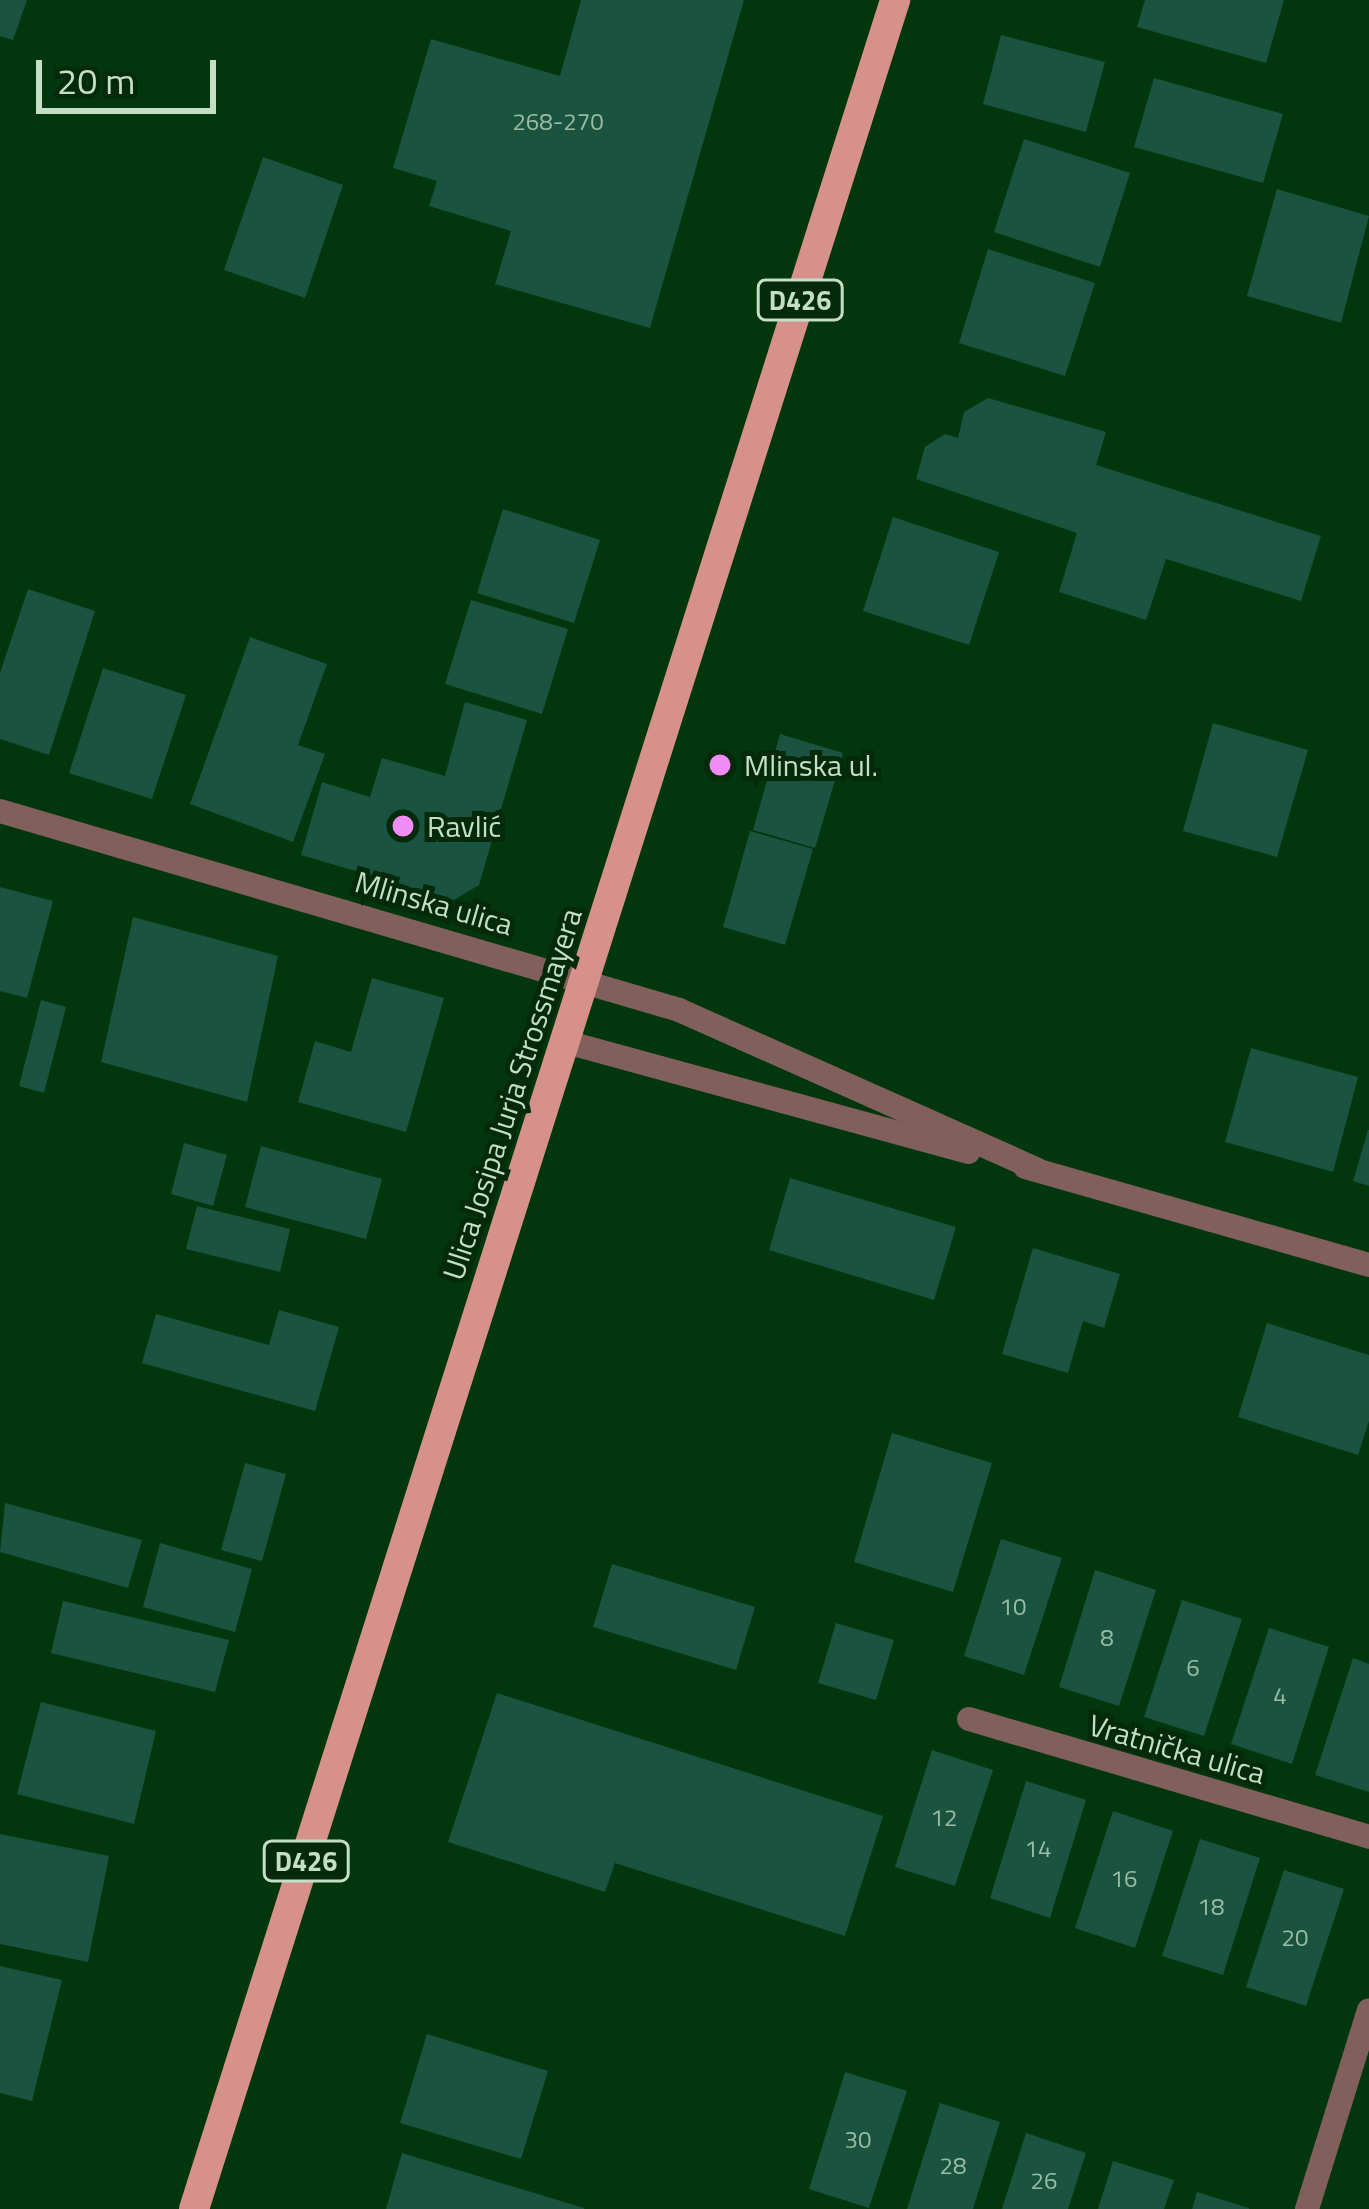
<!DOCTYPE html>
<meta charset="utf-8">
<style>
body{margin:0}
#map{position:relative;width:1369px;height:2209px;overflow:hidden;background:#02360c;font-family:"Titillium Web",sans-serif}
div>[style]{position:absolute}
.building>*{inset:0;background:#1a5440}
.minor>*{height:24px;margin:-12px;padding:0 12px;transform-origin:12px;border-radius:12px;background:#815f5c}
.primary>*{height:30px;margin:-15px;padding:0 15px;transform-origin:15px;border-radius:15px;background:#d6918a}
.dots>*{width:33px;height:33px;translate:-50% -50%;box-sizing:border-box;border:6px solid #052a0a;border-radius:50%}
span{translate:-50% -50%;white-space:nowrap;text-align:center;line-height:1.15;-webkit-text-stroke:10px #052a0a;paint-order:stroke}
.number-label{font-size:24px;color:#9abca4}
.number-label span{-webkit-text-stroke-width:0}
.shield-label span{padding:3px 9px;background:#052a0a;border:3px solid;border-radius:9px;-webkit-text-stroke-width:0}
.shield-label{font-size:27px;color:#c5dfc6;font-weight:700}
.poi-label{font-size:30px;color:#c5dfc6}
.left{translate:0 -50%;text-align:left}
.street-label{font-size:30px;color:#c5dfc6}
.scale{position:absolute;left:36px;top:60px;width:180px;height:54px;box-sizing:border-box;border:6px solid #c5dfc6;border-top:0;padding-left:15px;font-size:36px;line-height:42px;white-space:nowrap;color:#c5dfc6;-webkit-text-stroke:9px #052a0a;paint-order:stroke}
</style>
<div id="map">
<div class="building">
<div style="clip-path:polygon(0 0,27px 0,13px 40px,0 36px)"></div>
<div style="clip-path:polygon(581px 0,744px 0,650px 328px,495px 284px,511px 231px,429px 206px,437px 181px,393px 168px,431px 39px,560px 76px)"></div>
<div style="clip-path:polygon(1145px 0,1284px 0,1266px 63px,1137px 27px)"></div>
<div style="clip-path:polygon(1001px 35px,1105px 62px,1086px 132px,983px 104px)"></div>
<div style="clip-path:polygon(1154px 78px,1283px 114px,1263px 183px,1134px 147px)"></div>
<div style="clip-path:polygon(1024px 139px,1130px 173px,1100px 267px,994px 232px)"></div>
<div style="clip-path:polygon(263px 157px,343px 185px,305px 298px,224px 270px)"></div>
<div style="clip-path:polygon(1277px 189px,1369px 216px,1341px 323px,1247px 296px)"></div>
<div style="clip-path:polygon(988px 249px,1095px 283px,1065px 376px,959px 343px)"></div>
<div style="clip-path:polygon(988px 398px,1106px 432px,1096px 465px,1321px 536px,1301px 601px,1166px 559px,1146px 620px,1059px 592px,1077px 533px,916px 479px,925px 447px,945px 434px,958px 438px,964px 412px)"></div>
<div style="clip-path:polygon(503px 509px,600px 540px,574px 623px,477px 593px)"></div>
<div style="clip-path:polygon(893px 517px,999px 552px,969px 645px,863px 611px)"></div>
<div style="clip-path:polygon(28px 589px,95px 611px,49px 755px,0 739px,0 673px)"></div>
<div style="clip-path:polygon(471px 600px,568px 629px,542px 714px,445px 684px)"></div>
<div style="clip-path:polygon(250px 637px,327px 664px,298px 745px,325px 754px,293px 842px,190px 804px)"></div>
<div style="clip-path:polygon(103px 668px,186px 695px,152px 799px,69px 773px)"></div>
<div style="clip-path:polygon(465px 702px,527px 720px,479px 885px,454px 900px,301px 855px,322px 782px,370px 797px,382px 758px,445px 776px)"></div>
<div style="clip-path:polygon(1213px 723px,1308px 750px,1277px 857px,1183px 831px)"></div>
<div style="clip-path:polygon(780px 734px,843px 753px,815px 848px,753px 830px)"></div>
<div style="clip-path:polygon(750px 831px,813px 849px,785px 945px,723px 927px)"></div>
<div style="clip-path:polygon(0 887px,53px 901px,27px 998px,0 991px)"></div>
<div style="clip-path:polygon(133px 917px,278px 956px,247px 1102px,101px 1062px)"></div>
<div style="clip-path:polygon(372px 978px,444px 998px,406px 1132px,298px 1102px,315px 1041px,351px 1052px)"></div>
<div style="clip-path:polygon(41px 1000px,66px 1007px,44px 1093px,19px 1086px)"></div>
<div style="clip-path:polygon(1251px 1048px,1358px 1077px,1333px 1172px,1225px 1142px)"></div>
<div style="clip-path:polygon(1368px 1130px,1369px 1130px,1369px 1186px,1353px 1181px)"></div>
<div style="clip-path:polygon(184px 1143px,227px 1155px,213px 1206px,171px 1194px)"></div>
<div style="clip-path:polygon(261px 1146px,382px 1179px,366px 1239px,245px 1207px)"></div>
<div style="clip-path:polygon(790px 1178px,956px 1227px,934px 1300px,769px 1250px)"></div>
<div style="clip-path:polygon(197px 1206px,290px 1229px,280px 1272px,186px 1249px)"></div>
<div style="clip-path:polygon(1033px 1248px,1120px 1274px,1104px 1328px,1083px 1321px,1068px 1373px,1002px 1354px)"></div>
<div style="clip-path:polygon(279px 1310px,339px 1327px,315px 1411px,142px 1363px,156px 1314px,269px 1345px)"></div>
<div style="clip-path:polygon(1267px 1323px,1369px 1355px,1369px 1421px,1358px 1455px,1238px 1417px)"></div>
<div style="clip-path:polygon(892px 1433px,992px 1463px,953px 1592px,854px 1562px)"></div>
<div style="clip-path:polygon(245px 1463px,286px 1474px,262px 1561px,221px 1550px)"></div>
<div style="clip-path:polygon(5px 1503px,142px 1540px,128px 1588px,0 1552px)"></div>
<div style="clip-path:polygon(1001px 1539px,1062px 1558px,1024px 1675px,964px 1656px)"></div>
<div style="clip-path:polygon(160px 1543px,252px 1569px,235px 1632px,143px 1607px)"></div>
<div style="clip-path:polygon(612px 1564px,755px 1607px,736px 1670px,593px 1627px)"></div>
<div style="clip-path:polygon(1095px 1570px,1156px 1590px,1119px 1706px,1059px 1687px)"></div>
<div style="clip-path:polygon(1182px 1600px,1242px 1619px,1204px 1736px,1144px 1717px)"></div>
<div style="clip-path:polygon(63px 1601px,229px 1640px,215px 1692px,51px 1653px)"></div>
<div style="clip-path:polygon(836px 1623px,894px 1640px,876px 1700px,818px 1683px)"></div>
<div style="clip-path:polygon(1269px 1628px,1329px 1647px,1292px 1764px,1231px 1744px)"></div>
<div style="clip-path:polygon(1353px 1658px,1369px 1664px,1369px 1792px,1315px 1775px)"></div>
<div style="clip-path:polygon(497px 1693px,883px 1816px,845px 1936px,615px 1863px,605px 1892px,448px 1842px)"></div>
<div style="clip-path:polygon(41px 1702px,156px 1731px,134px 1824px,17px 1794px)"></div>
<div style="clip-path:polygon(932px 1750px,993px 1770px,955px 1886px,895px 1867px)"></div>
<div style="clip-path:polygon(1026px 1781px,1086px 1800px,1050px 1918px,990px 1898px)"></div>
<div style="clip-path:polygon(1113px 1811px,1173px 1831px,1135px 1948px,1075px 1928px)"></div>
<div style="clip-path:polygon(0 1834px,109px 1856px,88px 1962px,0 1944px)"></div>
<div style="clip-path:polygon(1200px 1839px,1260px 1858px,1223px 1975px,1162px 1956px)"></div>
<div style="clip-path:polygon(1284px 1870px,1344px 1889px,1306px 2006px,1246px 1987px)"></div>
<div style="clip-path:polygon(0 1966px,62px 1980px,32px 2101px,0 2093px)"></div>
<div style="clip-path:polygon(427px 2034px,548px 2071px,521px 2159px,400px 2123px)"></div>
<div style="clip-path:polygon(845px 2072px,907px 2091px,869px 2208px,809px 2189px)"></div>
<div style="clip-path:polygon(940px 2103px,1000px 2122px,973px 2209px,907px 2209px)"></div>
<div style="clip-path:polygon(1026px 2133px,1086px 2153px,1068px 2209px,1002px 2209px)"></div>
<div style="clip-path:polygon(402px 2153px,584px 2208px,584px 2209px,386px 2209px)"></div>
<div style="clip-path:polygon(1113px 2161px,1174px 2180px,1164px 2209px,1098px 2209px)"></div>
<div style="clip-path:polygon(1197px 2192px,1249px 2208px,1249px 2209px,1192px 2209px)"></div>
</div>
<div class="minor">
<div style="left:0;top:811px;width:708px;rotate:16.33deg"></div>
<div style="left:679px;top:1010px;width:393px;rotate:24deg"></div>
<div style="left:566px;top:1042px;width:417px;rotate:15.3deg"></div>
<div style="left:1025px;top:1167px;width:358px;rotate:15.9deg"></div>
<div style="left:969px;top:1719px;width:417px;rotate:16.4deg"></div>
<div style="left:1307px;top:2209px;width:208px;rotate:-72.7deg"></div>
</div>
<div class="primary">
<div style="left:194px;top:2209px;width:2318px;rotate:-72.39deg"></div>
</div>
<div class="dots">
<div style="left:720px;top:765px;background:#f18bf5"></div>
<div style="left:403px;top:826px;background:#f18bf5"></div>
</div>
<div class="number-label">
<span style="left:558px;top:122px">268-270</span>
<span style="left:1013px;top:1607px">10</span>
<span style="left:1107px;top:1638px">8</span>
<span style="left:1193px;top:1668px">6</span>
<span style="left:1280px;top:1696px">4</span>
<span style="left:944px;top:1818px">12</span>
<span style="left:1038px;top:1849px">14</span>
<span style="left:1124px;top:1879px">16</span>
<span style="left:1211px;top:1907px">18</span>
<span style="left:1295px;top:1938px">20</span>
<span style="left:858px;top:2140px">30</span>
<span style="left:953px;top:2166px">28</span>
<span style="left:1044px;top:2181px">26</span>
</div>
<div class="shield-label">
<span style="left:800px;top:300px">D426</span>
<span style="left:306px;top:1861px">D426</span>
</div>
<div class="poi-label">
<span class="left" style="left:744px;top:765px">Mlinska ul.</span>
<span class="left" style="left:427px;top:826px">Ravlić</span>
</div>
<div class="street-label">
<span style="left:434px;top:903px;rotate:16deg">Mlinska ulica</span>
<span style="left:512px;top:1094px;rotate:-72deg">Ulica Josipa Jurja Strossmayera</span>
<span style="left:1177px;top:1749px;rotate:16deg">Vratnička ulica</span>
</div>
<div class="scale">20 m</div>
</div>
